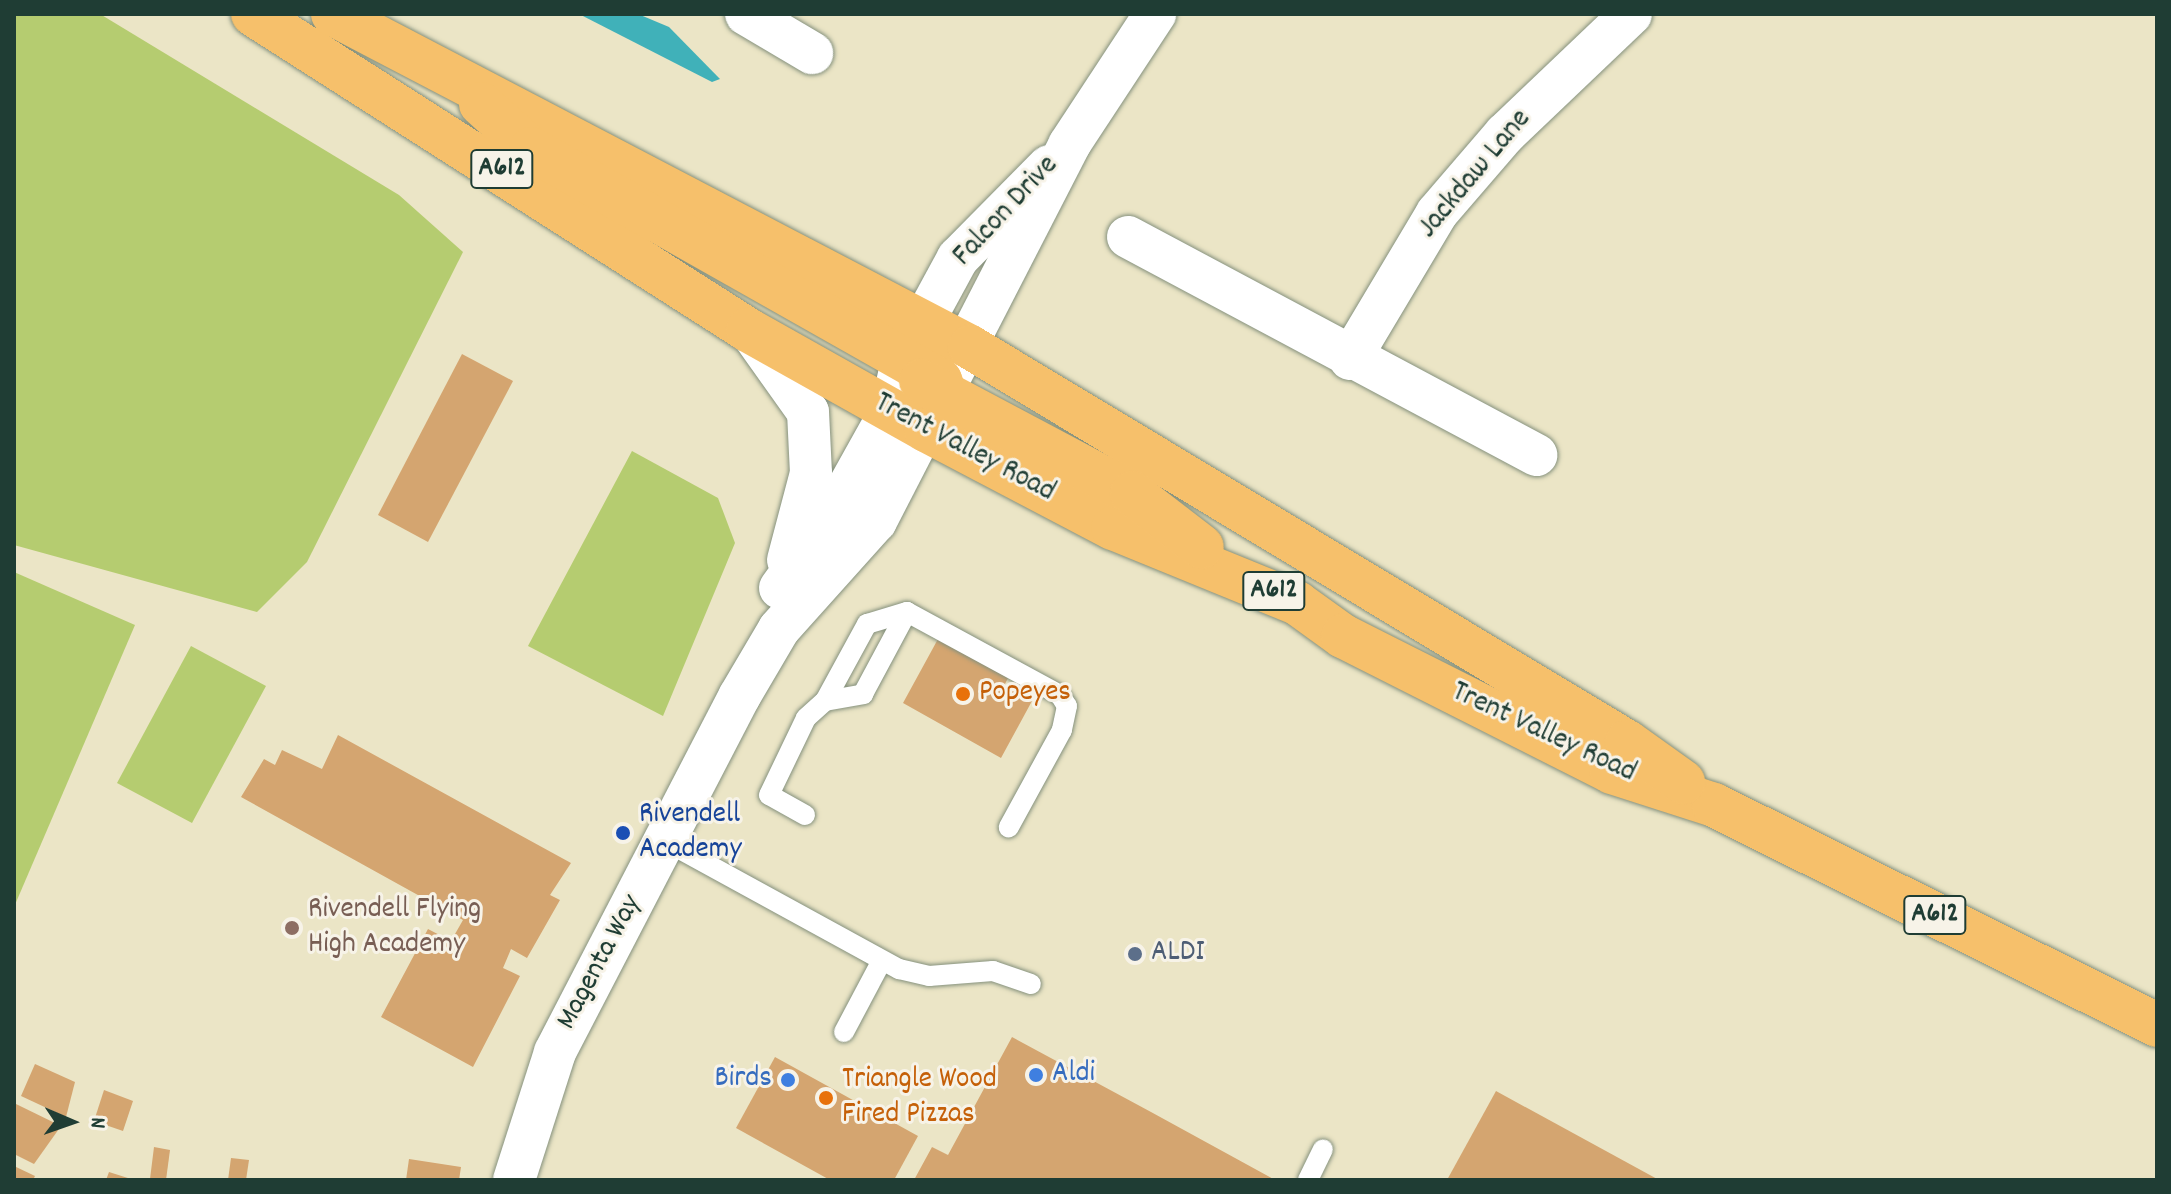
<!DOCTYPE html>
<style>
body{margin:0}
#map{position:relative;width:2171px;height:1194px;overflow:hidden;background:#ebe5c6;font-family:Dekko,sans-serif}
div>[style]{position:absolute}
.green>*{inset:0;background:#b5cc70}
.water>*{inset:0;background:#40b1b9}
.building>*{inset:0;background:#d4a570}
.roads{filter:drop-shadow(0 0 2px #85917d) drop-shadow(0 0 2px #85917d)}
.service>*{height:20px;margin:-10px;padding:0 10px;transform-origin:10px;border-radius:10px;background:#fff}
.minor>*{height:42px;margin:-21px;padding:0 21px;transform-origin:21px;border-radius:21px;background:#fff}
.primary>*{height:44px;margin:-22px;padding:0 22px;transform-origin:22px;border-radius:22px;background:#f6c06b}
.dots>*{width:22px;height:22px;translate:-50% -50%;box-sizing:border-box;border:4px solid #f7f3e8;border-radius:50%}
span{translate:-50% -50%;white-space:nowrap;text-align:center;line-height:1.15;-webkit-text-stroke:6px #f7f3e8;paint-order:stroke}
.shield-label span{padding:2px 6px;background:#f7f3e8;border:2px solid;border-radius:6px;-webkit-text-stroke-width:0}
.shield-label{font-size:28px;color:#1f3d34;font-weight:700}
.street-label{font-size:30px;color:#1f3d34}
.food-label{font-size:30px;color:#c56008}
.left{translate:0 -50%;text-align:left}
.transit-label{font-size:30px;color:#164399}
.education-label{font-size:30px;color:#785e54}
.service-label{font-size:30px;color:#4e5e75}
.shop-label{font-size:30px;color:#366cbe}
.right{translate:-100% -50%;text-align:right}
.frame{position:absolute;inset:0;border:16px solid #1f3d34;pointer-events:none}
.north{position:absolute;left:32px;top:1082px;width:80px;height:80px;-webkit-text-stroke:6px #f7f3e8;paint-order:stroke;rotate:92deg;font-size:22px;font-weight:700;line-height:32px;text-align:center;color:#1f3d34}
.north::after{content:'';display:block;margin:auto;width:28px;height:36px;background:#1f3d34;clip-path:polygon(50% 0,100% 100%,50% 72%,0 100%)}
</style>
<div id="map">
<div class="green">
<div style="clip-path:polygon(14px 14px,100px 14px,399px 195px,463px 252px,307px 562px,257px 612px,14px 545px)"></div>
<div style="clip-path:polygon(632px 451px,718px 498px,735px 543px,663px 716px,528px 646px)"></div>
<div style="clip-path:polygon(14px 572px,135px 625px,14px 907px)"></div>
<div style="clip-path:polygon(191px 646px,266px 686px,192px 823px,117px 783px)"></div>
</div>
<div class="water">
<div style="clip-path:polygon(579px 14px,638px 14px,669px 27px,720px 79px,712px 82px)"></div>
</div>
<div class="building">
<div style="clip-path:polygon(462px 354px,513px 381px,428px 542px,378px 515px)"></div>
<div style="clip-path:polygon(938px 639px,1008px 678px,1004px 686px,1032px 701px,1001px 758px,903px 703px)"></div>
<div style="clip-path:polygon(338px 735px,571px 863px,550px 895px,560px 900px,527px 958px,511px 949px,503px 968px,520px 976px,473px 1067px,381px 1017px,428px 929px,451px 941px,463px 920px,241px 797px,264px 759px,275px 765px,282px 750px,322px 769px)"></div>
<div style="clip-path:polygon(1012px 1037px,1151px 1112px,1275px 1180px,914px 1180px,932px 1147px,948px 1155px)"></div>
<div style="clip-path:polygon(775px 1057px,918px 1136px,894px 1180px,830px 1180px,736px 1128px)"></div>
<div style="clip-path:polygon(35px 1064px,75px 1082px,66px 1117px,21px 1096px)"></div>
<div style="clip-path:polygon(104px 1090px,133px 1101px,123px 1131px,94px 1121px)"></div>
<div style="clip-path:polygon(1496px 1091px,1659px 1180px,1447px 1180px)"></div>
<div style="clip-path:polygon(16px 1104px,61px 1126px,34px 1164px,14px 1154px)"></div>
<div style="clip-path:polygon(154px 1147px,170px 1150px,166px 1180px,150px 1179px)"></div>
<div style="clip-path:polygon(231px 1158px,249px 1160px,246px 1180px,228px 1180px)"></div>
<div style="clip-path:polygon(409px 1159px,461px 1167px,459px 1180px,406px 1180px)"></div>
<div style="clip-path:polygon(14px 1166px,35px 1176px,33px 1180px,14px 1180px)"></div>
<div style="clip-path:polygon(109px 1172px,131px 1179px,130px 1180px,106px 1180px)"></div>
</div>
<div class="roads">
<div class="service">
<div style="left:825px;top:701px;width:39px;rotate:-10deg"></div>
<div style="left:863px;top:694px;width:93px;rotate:-61.8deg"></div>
<div style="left:805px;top:815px;width:41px;rotate:-150.9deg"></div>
<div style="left:769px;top:795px;width:85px;rotate:-64.3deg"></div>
<div style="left:806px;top:718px;width:25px;rotate:-42deg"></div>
<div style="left:825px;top:701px;width:88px;rotate:-61.4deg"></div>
<div style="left:867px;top:624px;width:42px;rotate:-16.7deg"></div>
<div style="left:907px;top:612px;width:174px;rotate:28.5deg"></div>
<div style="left:1060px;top:695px;width:13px;rotate:58deg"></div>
<div style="left:1067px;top:706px;width:25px;rotate:102deg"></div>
<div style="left:1062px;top:730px;width:111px;rotate:118.7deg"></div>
<div style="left:665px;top:841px;width:267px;rotate:28.7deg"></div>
<div style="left:899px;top:969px;width:31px;rotate:13deg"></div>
<div style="left:929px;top:976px;width:64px;rotate:-4.5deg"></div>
<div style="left:993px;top:971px;width:40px;rotate:18.9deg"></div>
<div style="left:844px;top:1032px;width:79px;rotate:-62.1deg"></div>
<div style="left:1308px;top:1180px;width:34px;rotate:-64deg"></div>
</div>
<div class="minor">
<div style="left:746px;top:14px;width:77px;rotate:30.6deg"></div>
<div style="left:1128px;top:237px;width:463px;rotate:28.1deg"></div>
<div style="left:754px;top:336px;width:93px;rotate:54.6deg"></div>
<div style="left:808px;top:412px;width:61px;rotate:87.2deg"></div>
<div style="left:811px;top:473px;width:90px;rotate:104.8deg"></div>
<div style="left:1350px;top:359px;width:170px;rotate:-59.2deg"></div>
<div style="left:1437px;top:213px;width:104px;rotate:-49.3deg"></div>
<div style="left:1505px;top:134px;width:174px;rotate:-43.6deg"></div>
<div style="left:780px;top:588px;width:87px;rotate:-53.9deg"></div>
<div style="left:831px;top:518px;width:124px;rotate:-60.9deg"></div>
<div style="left:891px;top:410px;width:50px;rotate:-77.3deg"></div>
<div style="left:902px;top:361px;width:117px;rotate:-61.5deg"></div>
<div style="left:958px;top:258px;width:129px;rotate:-45.3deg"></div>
<div style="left:514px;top:1180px;width:134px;rotate:-72.2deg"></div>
<div style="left:555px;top:1052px;width:400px;rotate:-62.6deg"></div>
<div style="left:739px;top:697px;width:79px;rotate:-59.5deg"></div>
<div style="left:779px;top:629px;width:145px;rotate:-48.1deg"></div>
<div style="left:876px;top:521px;width:423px;rotate:-62.8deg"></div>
<div style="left:1069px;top:145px;width:157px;rotate:-56.7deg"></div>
</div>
<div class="primary">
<div style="left:253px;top:14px;width:587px;rotate:32.55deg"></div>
<div style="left:748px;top:330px;width:204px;rotate:29.3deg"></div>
<div style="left:926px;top:430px;width:211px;rotate:27.7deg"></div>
<div style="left:1113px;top:528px;width:199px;rotate:22.2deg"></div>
<div style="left:1297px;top:603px;width:57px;rotate:35.7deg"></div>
<div style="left:1343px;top:636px;width:301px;rotate:26.8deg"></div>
<div style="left:1612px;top:772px;width:107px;rotate:17.9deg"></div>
<div style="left:1714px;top:805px;width:495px;rotate:26.4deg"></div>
<div style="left:333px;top:14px;width:719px;rotate:27.6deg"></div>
<div style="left:970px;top:347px;width:767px;rotate:31.02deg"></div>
<div style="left:1627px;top:742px;width:69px;rotate:35.5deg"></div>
<div style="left:481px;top:104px;width:67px;rotate:42deg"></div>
<div style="left:531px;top:149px;width:470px;rotate:29.5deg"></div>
<div style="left:940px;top:380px;width:15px;rotate:70deg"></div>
<div style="left:921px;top:381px;width:239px;rotate:28deg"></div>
<div style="left:1132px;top:493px;width:88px;rotate:37.6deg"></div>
</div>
</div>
<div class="dots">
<div style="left:963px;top:694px;background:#e8710a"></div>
<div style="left:623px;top:833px;background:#1a4fb4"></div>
<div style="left:292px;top:928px;background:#8d6e63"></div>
<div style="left:1135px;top:954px;background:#5c6f8a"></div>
<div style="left:1036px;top:1075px;background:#3f7fe0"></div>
<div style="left:788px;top:1080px;background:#3f7fe0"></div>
<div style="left:826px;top:1098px;background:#e8710a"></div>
</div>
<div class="shield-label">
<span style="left:502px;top:169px">A612</span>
<span style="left:1274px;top:591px">A612</span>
<span style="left:1935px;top:915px">A612</span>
</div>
<div class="street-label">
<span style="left:1476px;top:175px;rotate:-50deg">Jackdaw Lane</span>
<span style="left:1007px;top:212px;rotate:-47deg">Falcon Drive</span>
<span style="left:964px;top:449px;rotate:28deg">Trent Valley Road</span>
<span style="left:1543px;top:734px;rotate:25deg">Trent Valley Road</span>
<span style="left:601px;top:963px;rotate:-62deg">Magenta Way</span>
</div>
<div class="food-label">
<span class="left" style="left:979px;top:694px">Popeyes</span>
<span class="left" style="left:842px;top:1098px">Triangle Wood<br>Fired Pizzas</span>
</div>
<div class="transit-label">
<span class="left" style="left:639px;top:833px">Rivendell<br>Academy</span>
</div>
<div class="education-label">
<span class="left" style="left:308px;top:928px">Rivendell Flying<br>High Academy</span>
</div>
<div class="service-label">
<span class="left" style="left:1151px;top:954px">ALDI</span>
</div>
<div class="shop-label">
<span class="left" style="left:1052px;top:1075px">Aldi</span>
<span class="right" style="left:772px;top:1080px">Birds</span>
</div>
<div class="frame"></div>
<div class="north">N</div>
</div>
